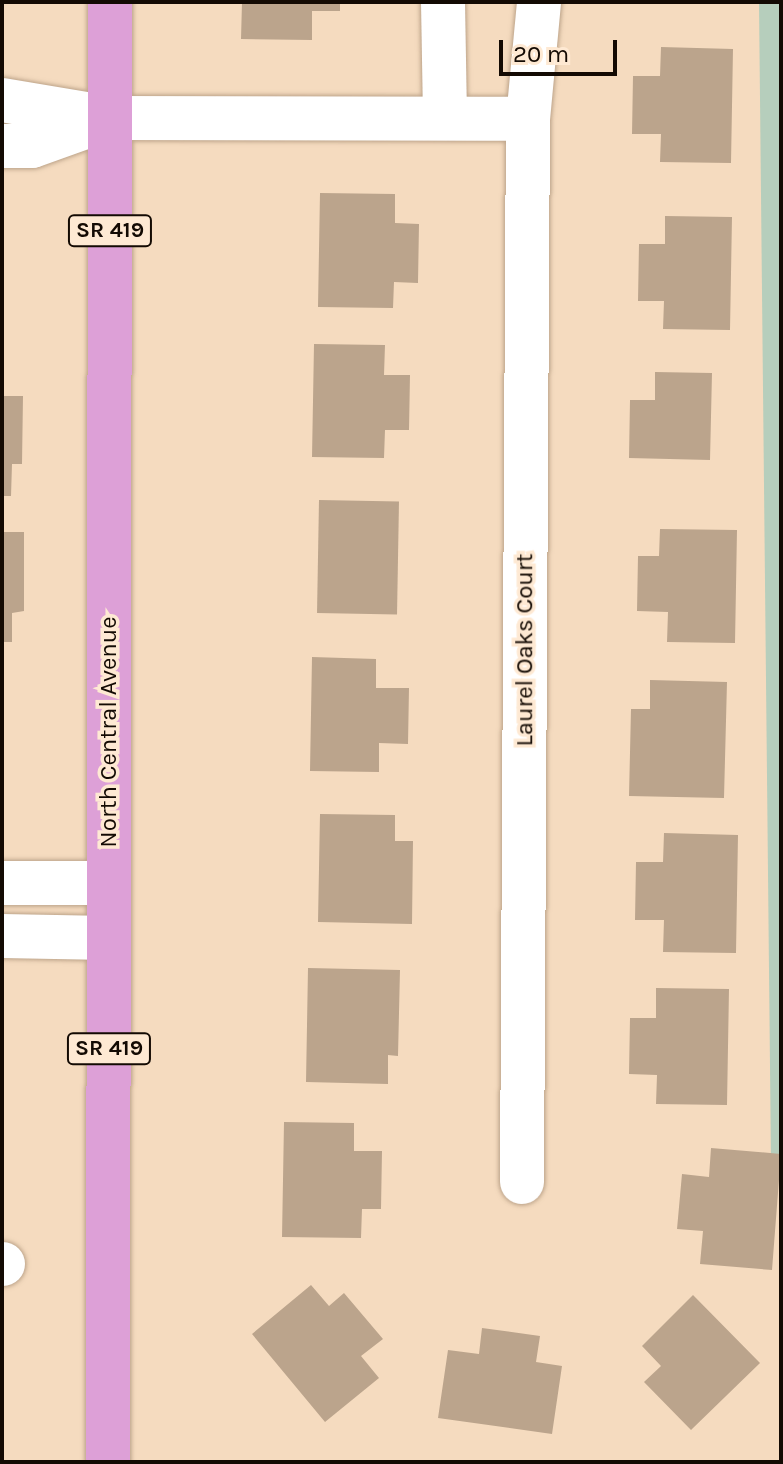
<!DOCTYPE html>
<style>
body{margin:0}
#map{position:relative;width:783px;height:1464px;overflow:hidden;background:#f5dbbf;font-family:Karla,sans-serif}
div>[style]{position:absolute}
.green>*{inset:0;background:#b6cebc}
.building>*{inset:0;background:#bba48c;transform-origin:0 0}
.roads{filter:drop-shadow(0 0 2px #bda48a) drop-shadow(0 0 2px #bda48a)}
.minor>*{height:44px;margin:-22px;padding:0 22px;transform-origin:22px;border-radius:22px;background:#fff}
.major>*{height:44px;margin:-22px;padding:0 22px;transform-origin:22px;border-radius:22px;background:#dda0d7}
span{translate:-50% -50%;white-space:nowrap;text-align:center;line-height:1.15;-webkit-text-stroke:7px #fee9d3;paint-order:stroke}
.shield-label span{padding:2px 6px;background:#fee9d3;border:2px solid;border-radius:6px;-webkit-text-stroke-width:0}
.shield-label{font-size:22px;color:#130a03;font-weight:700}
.street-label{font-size:24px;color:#130a03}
.frame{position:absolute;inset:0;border:4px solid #130a03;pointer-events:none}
.scale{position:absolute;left:499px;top:40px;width:118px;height:36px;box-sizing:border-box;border:4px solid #130a03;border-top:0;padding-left:10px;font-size:24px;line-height:28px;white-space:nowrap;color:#130a03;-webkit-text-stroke:6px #fee9d3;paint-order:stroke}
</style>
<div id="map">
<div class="green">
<div style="clip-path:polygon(759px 2px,781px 2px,781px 1174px,771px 1163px)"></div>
</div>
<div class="building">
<div style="clip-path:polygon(242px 2px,340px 2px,340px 11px,312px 11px,312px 40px,241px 39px)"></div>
<div style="clip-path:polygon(661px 47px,733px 49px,731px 163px,660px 162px,661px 134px,632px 134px,633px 76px,660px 76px)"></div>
<div style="clip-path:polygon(320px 193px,395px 194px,395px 223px,419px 224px,418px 283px,394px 282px,393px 308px,318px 307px)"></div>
<div style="clip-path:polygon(665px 216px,732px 217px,730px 330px,663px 329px,664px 301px,638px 301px,639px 244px,665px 244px)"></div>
<div style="clip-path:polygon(314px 344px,385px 345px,384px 375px,410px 375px,409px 430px,385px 430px,384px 458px,312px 457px)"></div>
<div style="clip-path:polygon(655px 372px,712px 373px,710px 460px,629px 458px,630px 400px,655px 400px)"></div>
<div style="clip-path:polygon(2px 396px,23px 396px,22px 464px,12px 464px,11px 496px,2px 496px)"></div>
<div style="left:319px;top:500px;width:80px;height:113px;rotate:1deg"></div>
<div style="clip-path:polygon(660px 529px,737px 530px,735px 643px,667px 642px,668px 612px,637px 611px,638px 556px,659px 556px)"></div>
<div style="clip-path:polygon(2px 532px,24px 532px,24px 611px,12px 613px,12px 642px,2px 642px)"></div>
<div style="clip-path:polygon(312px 657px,376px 659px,376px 688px,409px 688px,408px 744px,379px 743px,379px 772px,310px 771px)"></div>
<div style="clip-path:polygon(650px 680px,727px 682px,724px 798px,629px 796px,631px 709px,650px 709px)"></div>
<div style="clip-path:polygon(320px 814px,395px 815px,395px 841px,413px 841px,412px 924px,318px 922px)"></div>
<div style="clip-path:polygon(664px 833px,738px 835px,736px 953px,663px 952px,664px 920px,635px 920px,636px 862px,663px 862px)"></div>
<div style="clip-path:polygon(308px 968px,400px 970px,398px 1056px,388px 1055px,388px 1084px,306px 1082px)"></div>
<div style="clip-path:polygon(656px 988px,729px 989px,727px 1105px,656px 1104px,657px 1075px,629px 1074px,630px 1018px,656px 1018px)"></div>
<div style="clip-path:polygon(284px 1122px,354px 1123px,354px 1151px,382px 1151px,381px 1209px,362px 1209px,361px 1238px,282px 1237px)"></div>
<div style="clip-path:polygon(711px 1148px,781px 1154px,772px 1270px,700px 1264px,703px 1231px,677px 1229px,682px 1174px,709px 1177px)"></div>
<div style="clip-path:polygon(311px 1285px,329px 1306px,344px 1293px,383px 1339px,361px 1356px,379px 1378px,325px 1422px,252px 1334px)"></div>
<div style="clip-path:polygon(693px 1295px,760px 1363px,691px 1430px,644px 1382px,661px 1366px,642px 1346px)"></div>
<div style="clip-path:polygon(482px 1328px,540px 1336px,536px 1362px,562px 1366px,552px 1434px,438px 1418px,448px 1350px,479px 1354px)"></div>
</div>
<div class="roads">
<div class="minor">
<div style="left:443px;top:2px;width:116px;rotate:89deg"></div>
<div style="left:2px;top:100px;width:109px;rotate:9.5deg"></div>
<div style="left:110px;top:118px;width:418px;rotate:0.1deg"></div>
<div style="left:2px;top:146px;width:30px"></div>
<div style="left:32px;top:146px;width:83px;rotate:-19.7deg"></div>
<div style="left:2px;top:883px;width:107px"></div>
<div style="left:2px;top:936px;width:107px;rotate:1.1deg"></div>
<div style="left:522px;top:1182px;width:1063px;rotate:-89.68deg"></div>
<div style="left:528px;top:119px;width:118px;rotate:-84.6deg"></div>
<div style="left:2px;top:1264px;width:1px"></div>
</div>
<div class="major">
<div style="left:108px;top:1462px;width:1460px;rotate:-89.92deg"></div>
</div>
</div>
<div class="shield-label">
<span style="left:110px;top:231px">SR 419</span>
<span style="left:109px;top:1049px">SR 419</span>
</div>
<div class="street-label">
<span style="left:525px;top:650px;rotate:-90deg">Laurel Oaks Court</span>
<span style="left:109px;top:732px;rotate:-90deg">North Central Avenue</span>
</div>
<div class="frame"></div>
<div class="scale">20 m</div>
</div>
